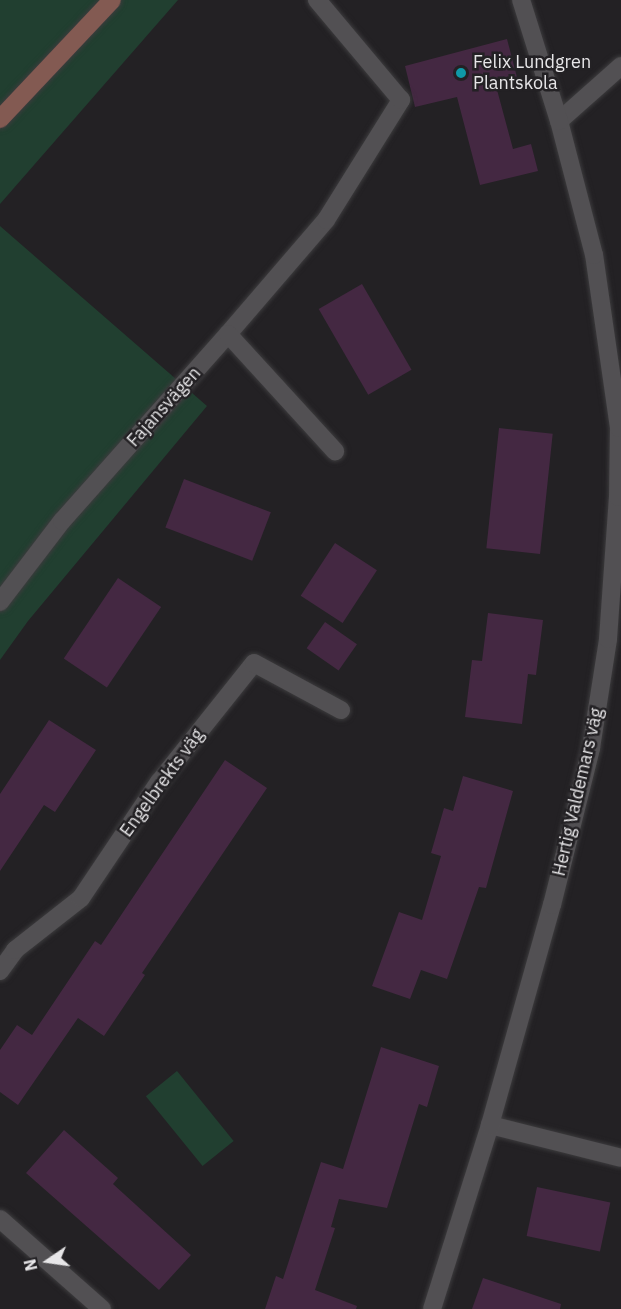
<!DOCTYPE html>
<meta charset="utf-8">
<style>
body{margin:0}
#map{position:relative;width:621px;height:1309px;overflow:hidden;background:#232124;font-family:"IBM Plex Sans",sans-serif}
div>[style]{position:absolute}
.green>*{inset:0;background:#213f30;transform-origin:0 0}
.building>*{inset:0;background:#442842;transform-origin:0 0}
.roads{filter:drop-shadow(0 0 2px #3c3b3d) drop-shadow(0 0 2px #3c3b3d)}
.street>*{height:18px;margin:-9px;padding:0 9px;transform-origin:9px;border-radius:9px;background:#525053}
.secondary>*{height:18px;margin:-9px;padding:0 9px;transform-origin:9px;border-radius:9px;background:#835a52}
.dots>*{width:16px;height:16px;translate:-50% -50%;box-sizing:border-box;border:3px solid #232124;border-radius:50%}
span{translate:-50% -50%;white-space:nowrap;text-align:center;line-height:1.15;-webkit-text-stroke:5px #232124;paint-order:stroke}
.poi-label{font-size:18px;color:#e7e6e8}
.left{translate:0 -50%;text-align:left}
.street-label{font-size:18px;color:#e7e6e8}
.north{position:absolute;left:18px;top:1231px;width:60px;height:60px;-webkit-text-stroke:4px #232124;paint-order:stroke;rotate:257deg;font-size:16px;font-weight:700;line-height:24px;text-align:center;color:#e7e6e8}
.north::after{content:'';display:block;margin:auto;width:21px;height:27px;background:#e7e6e8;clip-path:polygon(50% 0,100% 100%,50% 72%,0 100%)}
</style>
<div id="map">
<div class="green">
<div style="clip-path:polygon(0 0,178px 0,0 204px)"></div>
<div style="clip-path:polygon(0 226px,207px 406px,28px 621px,0 660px)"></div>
<div style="left:177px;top:1071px;width:90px;height:40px;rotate:51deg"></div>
</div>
<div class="building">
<div style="clip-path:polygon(507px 39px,518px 81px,496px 86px,513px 149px,531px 144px,538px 171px,480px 185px,457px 97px,415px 107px,405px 66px)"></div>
<div style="left:362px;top:284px;width:99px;height:50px;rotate:60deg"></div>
<div style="left:499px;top:428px;width:54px;height:121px;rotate:6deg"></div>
<div style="left:184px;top:479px;width:93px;height:52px;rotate:21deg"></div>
<div style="left:335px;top:543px;width:50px;height:63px;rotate:33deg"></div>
<div style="left:118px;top:578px;width:52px;height:97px;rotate:34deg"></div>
<div style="clip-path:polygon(488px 613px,543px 620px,536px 675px,528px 674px,522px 724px,465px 717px,472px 660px,482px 661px)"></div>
<div style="left:325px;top:622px;width:39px;height:32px;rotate:35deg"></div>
<div style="clip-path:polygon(49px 720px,96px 750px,55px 812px,44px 805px,0 871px,0 794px)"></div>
<div style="clip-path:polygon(225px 760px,267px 788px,142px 973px,145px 975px,104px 1036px,78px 1018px,18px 1105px,0 1092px,0 1050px,17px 1025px,32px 1035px,95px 941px,101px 945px)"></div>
<div style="clip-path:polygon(463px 776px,513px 791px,486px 888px,479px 887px,447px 979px,421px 970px,410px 999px,372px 986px,399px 912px,422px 920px,441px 856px,431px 853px,444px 808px,453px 811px)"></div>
<div style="clip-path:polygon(381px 1047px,439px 1066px,427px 1107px,419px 1104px,387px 1208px,339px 1199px,331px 1227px,335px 1228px,315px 1290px,357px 1306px,356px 1309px,265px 1309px,276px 1276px,283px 1279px,321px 1162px,343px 1169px)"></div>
<div style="clip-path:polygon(64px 1130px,118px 1178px,113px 1184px,191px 1255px,159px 1290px,26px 1173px)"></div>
<div style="left:537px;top:1187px;width:75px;height:50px;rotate:12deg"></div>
<div style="clip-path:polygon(483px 1278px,561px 1304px,560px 1309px,472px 1309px)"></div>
</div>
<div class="roads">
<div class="street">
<div style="left:559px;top:121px;width:83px;rotate:-41.6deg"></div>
<div style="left:228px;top:334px;width:150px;rotate:-49.3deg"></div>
<div style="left:326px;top:220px;width:142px;rotate:-58deg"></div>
<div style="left:401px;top:100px;width:131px;rotate:-130deg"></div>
<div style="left:0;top:602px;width:102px;rotate:-52.6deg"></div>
<div style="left:62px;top:521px;width:250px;rotate:-48.4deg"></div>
<div style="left:228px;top:334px;width:159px;rotate:47.6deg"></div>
<div style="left:0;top:971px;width:26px;rotate:-54deg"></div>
<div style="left:15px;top:950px;width:84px;rotate:-38.2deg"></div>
<div style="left:81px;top:898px;width:140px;rotate:-56.1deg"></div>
<div style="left:159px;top:782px;width:152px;rotate:-51.4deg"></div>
<div style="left:254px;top:663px;width:99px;rotate:28.4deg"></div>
<div style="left:490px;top:1125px;width:135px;rotate:14.1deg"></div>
<div style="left:0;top:1219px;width:136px;rotate:41.4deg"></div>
<div style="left:432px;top:1309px;width:193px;rotate:-72.5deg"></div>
<div style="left:490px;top:1125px;width:229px;rotate:-74.3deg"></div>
<div style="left:552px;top:905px;width:162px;rotate:-76deg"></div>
<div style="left:591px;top:748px;width:110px;rotate:-81.1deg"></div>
<div style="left:608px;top:639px;width:142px;rotate:-86deg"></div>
<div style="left:618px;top:497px;width:69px;rotate:-89.2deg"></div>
<div style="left:619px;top:428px;width:175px;rotate:-98.2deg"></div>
<div style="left:594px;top:255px;width:138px;rotate:-104.6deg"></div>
<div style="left:559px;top:121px;width:127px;rotate:-107.4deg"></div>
</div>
<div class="secondary">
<div style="left:0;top:119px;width:163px;rotate:-46.7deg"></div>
</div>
</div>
<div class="dots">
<div style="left:461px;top:73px;background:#0f9aa8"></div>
</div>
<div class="poi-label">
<span class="left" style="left:473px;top:73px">Felix Lundgren<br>Plantskola</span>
</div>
<div class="street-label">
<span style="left:164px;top:407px;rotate:-48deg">Fajansvägen</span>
<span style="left:162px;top:783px;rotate:-54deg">Engelbrekts väg</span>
<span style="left:578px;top:792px;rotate:-77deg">Hertig Valdemars väg</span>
</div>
<div class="north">N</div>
</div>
